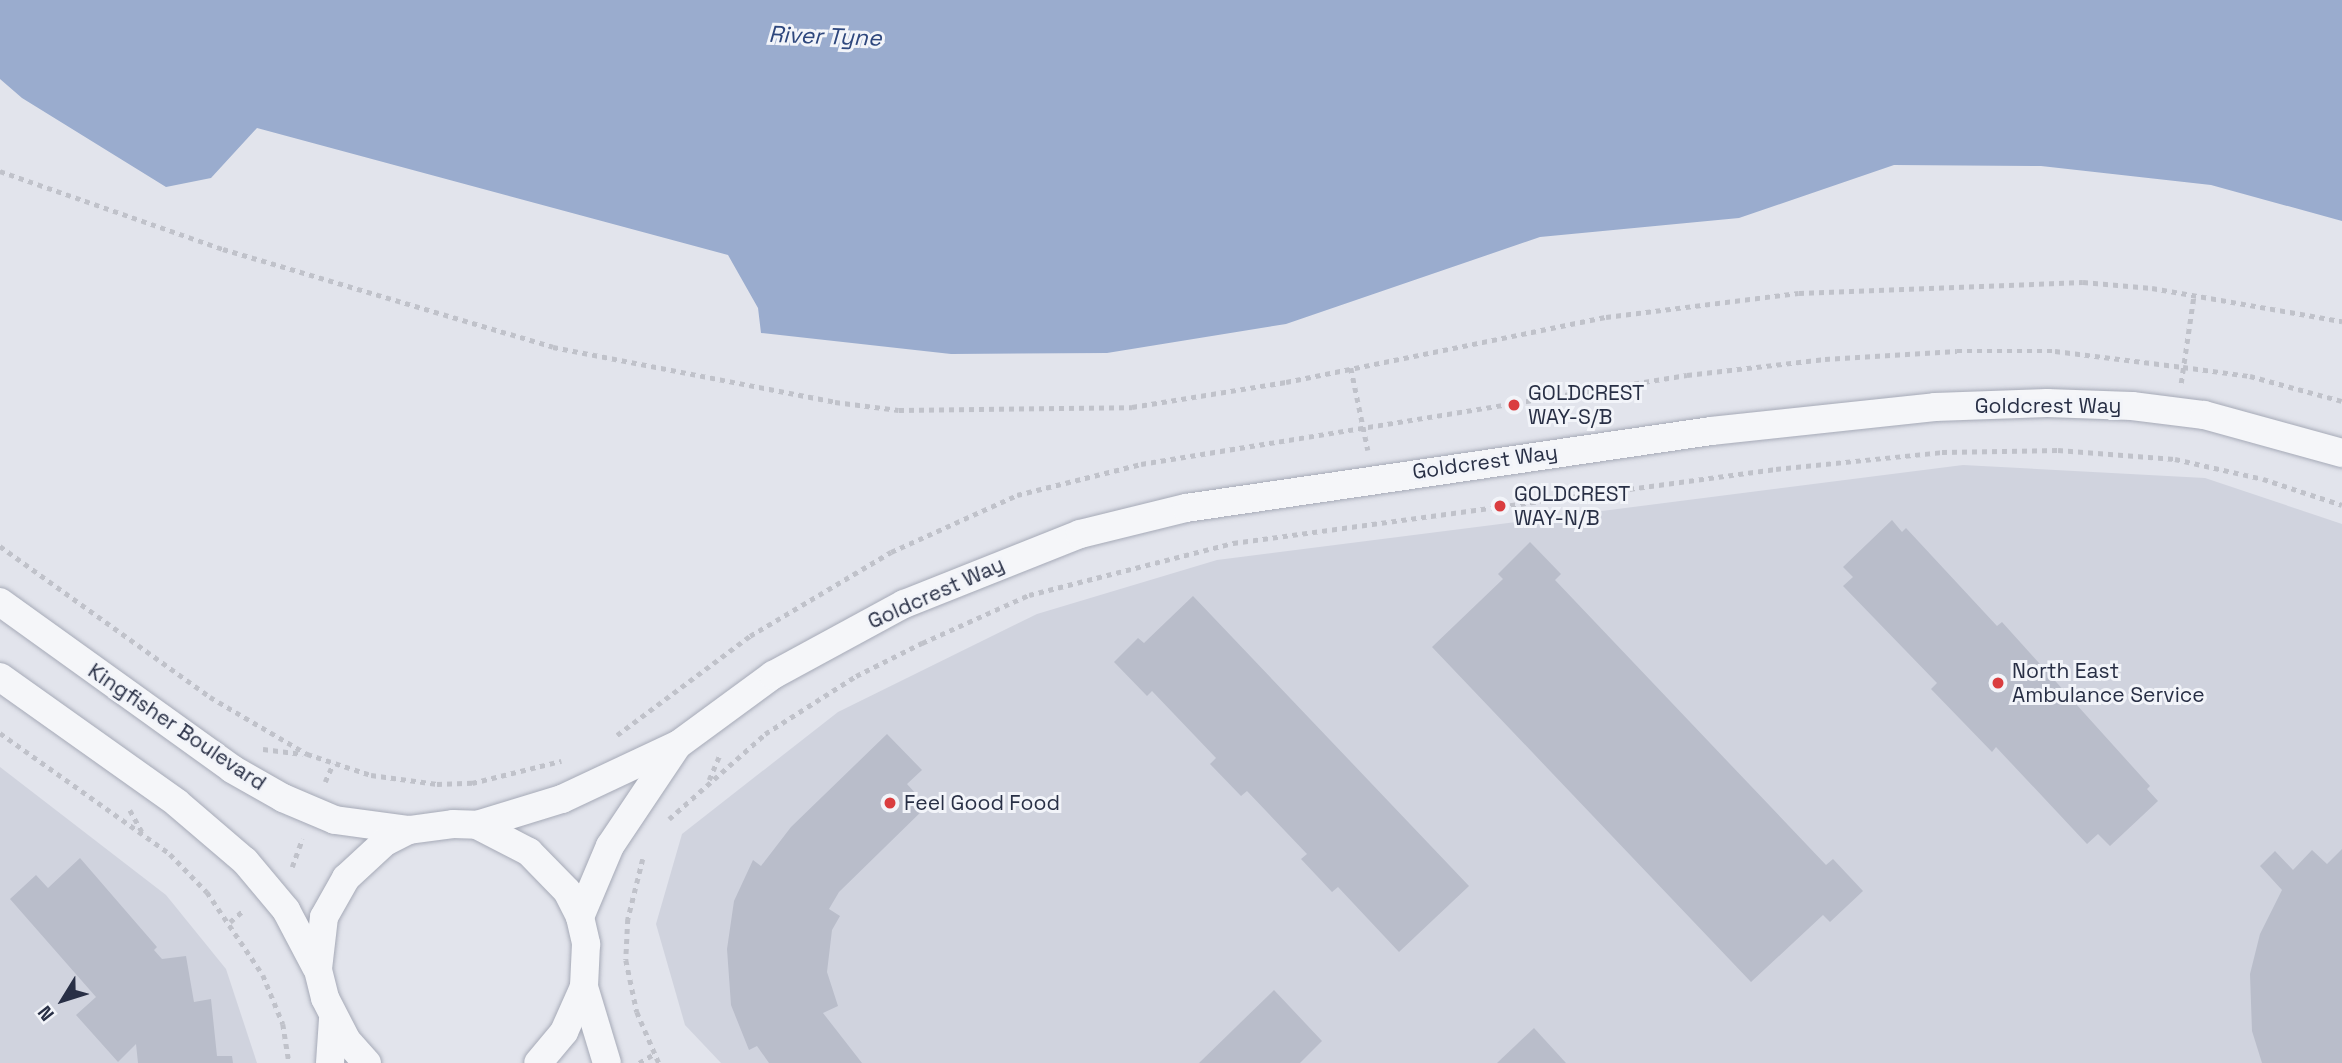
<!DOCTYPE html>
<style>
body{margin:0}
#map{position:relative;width:2342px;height:1063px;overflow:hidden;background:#e2e4ec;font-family:"Space Grotesk",sans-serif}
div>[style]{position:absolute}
.built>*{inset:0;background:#d0d3de}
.water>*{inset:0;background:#9aacce}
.building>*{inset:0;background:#b9bdca}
.path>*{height:4.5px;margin-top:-2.25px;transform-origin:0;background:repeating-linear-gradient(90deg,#c0c2ca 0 5px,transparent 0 10px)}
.roads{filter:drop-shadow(0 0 2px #a6aab7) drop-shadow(0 0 2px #a6aab7)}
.minor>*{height:28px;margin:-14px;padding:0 14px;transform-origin:14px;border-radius:14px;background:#f5f6f9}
.dots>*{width:19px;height:19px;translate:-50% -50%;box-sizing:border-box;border:4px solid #f2f4f9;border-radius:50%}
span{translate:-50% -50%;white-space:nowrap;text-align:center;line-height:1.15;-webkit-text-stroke:6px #f2f4f9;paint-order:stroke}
.poi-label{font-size:21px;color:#282f45}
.left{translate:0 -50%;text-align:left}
.street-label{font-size:21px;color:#282f45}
.water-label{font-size:23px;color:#2e477d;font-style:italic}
.north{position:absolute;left:28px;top:965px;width:70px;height:70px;-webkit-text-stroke:5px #f2f4f9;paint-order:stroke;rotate:232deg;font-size:19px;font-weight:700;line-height:28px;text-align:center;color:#282f45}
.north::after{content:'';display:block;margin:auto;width:24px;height:32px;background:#282f45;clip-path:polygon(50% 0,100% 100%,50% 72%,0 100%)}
</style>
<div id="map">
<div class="built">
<div style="clip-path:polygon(1963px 465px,2205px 478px,2342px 524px,2342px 1063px,721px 1063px,685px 1025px,656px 924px,682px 834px,838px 712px,1037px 614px,1217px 560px)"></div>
<div style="clip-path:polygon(0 767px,166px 895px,226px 969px,257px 1063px,0 1063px)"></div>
</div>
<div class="water">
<div style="clip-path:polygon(0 0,2342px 0,2342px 221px,2211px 185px,2041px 166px,1894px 165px,1739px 218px,1540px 237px,1286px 324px,1107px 353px,951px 354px,761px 333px,758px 308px,728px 255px,257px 128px,211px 178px,166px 187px,22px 98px,0 79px)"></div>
</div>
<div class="building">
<div style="clip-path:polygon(1892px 520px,1902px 532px,1906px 528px,1997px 626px,2002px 622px,2150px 786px,2147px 789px,2158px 801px,2110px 846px,2098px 834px,2087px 844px,1996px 747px,1992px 752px,1931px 689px,1937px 683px,1843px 586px,1853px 577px,1843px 567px)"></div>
<div style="clip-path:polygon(1530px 542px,1561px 574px,1555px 580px,1826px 865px,1833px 859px,1863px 891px,1830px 922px,1823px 915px,1751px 982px,1432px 647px,1503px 579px,1498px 574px)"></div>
<div style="clip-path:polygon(1193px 596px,1469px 886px,1399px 952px,1338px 887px,1332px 892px,1301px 859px,1307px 854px,1247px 791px,1241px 796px,1210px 764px,1216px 758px,1152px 691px,1147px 696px,1114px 662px,1138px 638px,1144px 643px)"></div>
<div style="clip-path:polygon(887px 734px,922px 770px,907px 784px,927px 806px,839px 892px,829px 909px,840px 916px,832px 930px,827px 972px,838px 1006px,823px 1013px,862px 1063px,769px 1063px,757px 1046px,749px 1050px,731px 1005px,727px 949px,734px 901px,753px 860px,761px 866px,791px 827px)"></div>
<div style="clip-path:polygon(2342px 849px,2342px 1063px,2262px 1063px,2252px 1031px,2250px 974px,2260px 934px,2282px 890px,2260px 866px,2275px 851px,2293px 870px,2312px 850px,2327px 864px)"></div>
<div style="clip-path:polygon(80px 858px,157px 947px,154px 950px,162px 959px,186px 956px,194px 1002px,211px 999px,217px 1056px,232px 1056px,233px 1063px,138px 1063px,136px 1044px,118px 1062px,76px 1015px,96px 997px,10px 899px,36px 875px,48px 888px)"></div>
<div style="clip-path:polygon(1274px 990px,1322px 1041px,1300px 1063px,1199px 1063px)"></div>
<div style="clip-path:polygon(1534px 1028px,1566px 1063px,1497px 1063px)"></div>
</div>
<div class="path">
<div style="left:0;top:171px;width:236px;rotate:19.3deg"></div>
<div style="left:223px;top:249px;width:344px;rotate:16.5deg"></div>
<div style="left:553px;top:347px;width:287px;rotate:11deg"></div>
<div style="left:835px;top:402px;width:64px;rotate:7.1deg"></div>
<div style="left:899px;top:410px;width:233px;rotate:-0.7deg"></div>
<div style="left:1132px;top:407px;width:156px;rotate:-9.2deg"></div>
<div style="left:1286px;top:382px;width:327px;rotate:-11.5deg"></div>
<div style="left:1606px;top:317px;width:194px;rotate:-7.1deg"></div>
<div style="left:1799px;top:293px;width:284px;rotate:-2.2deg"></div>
<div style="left:2083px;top:282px;width:69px;rotate:5deg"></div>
<div style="left:2152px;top:288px;width:193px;rotate:9.9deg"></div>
<div style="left:1351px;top:368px;width:84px;rotate:78.3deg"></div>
<div style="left:2181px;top:383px;width:90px;rotate:-81.7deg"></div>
<div style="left:0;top:546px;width:259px;rotate:35.7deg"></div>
<div style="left:210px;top:697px;width:113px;rotate:30.4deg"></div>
<div style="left:307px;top:754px;width:67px;rotate:18.2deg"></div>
<div style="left:371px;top:775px;width:67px;rotate:7.8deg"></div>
<div style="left:437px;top:784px;width:35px;rotate:-2deg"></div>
<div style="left:472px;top:783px;width:92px;rotate:-13.9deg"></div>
<div style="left:0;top:733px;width:209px;rotate:35.4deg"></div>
<div style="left:170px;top:854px;width:53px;rotate:45.8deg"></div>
<div style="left:207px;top:892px;width:100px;rotate:56deg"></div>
<div style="left:263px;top:975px;width:53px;rotate:67.8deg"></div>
<div style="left:283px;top:1024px;width:39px;rotate:81deg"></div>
<div style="left:617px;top:735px;width:166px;rotate:-36.7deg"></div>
<div style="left:750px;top:636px;width:164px;rotate:-30.8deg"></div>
<div style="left:891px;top:552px;width:138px;rotate:-24.3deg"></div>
<div style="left:1017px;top:495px;width:128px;rotate:-14deg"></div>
<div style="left:1141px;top:464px;width:553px;rotate:-9.26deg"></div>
<div style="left:1687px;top:375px;width:139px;rotate:-6.6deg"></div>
<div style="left:1825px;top:359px;width:132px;rotate:-3.5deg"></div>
<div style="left:1957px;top:351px;width:98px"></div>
<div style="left:2055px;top:351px;width:129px;rotate:7.1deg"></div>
<div style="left:2183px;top:367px;width:68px;rotate:7.7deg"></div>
<div style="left:2250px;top:376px;width:95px;rotate:15.2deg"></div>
<div style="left:263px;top:749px;width:40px;rotate:7.1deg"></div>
<div style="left:709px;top:780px;width:26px;rotate:-67deg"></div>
<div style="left:325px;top:782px;width:20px;rotate:-66deg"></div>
<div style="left:130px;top:810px;width:26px;rotate:61deg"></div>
<div style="left:669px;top:819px;width:128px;rotate:-41.5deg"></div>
<div style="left:765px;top:734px;width:108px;rotate:-32.5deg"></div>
<div style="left:856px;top:676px;width:74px;rotate:-26.6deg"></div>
<div style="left:922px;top:643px;width:117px;rotate:-24.2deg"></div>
<div style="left:1029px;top:595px;width:211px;rotate:-14.3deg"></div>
<div style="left:1233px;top:543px;width:548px;rotate:-7.76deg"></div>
<div style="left:1776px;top:469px;width:167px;rotate:-5.8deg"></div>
<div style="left:1942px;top:452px;width:116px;rotate:-1deg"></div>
<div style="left:2058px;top:450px;width:117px;rotate:4.4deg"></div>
<div style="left:2175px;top:459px;width:90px;rotate:12.8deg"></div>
<div style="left:2263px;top:479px;width:83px;rotate:18.2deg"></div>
<div style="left:643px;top:859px;width:62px;rotate:104deg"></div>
<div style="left:628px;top:919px;width:41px;rotate:92.8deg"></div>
<div style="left:626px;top:960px;width:53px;rotate:78.1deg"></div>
<div style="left:637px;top:1012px;width:56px;rotate:66.7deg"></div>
<div style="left:292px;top:867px;width:30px;rotate:-70deg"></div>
<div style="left:230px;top:922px;width:18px;rotate:-41deg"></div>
<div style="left:639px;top:1063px;width:17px;rotate:-31deg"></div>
</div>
<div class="roads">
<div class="minor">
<div style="left:0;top:602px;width:286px;rotate:35.7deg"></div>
<div style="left:232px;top:769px;width:59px;rotate:29.6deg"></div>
<div style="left:283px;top:798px;width:56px;rotate:22.9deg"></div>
<div style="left:335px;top:820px;width:75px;rotate:7.7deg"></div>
<div style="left:0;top:677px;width:217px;rotate:35.4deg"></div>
<div style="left:177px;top:803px;width:89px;rotate:40.5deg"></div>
<div style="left:245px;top:861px;width:64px;rotate:50.1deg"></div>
<div style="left:286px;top:910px;width:64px;rotate:62.2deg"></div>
<div style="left:477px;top:825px;width:89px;rotate:-17deg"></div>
<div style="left:562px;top:799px;width:129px;rotate:-25.2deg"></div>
<div style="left:679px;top:744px;width:117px;rotate:-36.3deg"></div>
<div style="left:773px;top:675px;width:149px;rotate:-28.5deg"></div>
<div style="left:904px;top:604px;width:189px;rotate:-21.7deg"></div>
<div style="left:1080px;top:534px;width:109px;rotate:-13.8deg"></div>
<div style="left:1186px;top:508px;width:531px;rotate:-8.34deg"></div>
<div style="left:1711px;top:431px;width:225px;rotate:-6.1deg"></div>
<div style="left:1935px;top:407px;width:112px;rotate:-2deg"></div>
<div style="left:2047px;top:403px;width:85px;rotate:2deg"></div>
<div style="left:2132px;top:406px;width:73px;rotate:7.1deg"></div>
<div style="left:2204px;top:415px;width:143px;rotate:15.4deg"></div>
<div style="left:580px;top:917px;width:77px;rotate:-67.1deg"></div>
<div style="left:610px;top:846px;width:120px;rotate:-56.2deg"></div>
<div style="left:584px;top:987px;width:79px;rotate:73.2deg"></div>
<div style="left:330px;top:1063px;width:44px;rotate:-86.1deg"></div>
<div style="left:367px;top:1063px;width:30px;rotate:-132deg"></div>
<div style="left:347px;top:1041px;width:48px;rotate:-117.1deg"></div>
<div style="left:325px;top:998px;width:30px;rotate:-104deg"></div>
<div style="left:318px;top:969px;width:52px;rotate:-83.4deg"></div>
<div style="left:324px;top:917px;width:45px;rotate:-60.6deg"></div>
<div style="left:346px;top:878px;width:53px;rotate:-42.7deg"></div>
<div style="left:385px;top:842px;width:27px;rotate:-27deg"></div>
<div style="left:409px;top:830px;width:44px;rotate:-7.8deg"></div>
<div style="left:453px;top:824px;width:24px;rotate:2deg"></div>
<div style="left:477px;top:825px;width:59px;rotate:27.4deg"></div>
<div style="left:529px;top:852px;width:54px;rotate:45.7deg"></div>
<div style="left:567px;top:891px;width:29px;rotate:63deg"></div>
<div style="left:580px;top:917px;width:28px;rotate:77deg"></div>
<div style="left:586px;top:944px;width:43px;rotate:92.7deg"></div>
<div style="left:584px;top:987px;width:49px;rotate:114deg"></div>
<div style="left:564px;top:1032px;width:40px;rotate:130deg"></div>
</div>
</div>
<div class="dots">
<div style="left:1514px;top:405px;background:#da3d3f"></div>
<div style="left:1500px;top:506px;background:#da3d3f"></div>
<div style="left:1998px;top:683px;background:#da3d3f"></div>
<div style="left:890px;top:803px;background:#da3d3f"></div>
</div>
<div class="poi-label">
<span class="left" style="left:1528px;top:405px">GOLDCREST<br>WAY-S/B</span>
<span class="left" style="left:1514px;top:506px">GOLDCREST<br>WAY-N/B</span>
<span class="left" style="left:2012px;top:683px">North East<br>Ambulance Service</span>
<span class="left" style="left:904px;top:803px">Feel Good Food</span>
</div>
<div class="street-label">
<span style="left:2048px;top:406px">Goldcrest Way</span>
<span style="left:1485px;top:462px;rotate:-8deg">Goldcrest Way</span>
<span style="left:936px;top:593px;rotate:-24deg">Goldcrest Way</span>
<span style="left:177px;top:727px;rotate:34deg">Kingfisher Boulevard</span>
</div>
<div class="water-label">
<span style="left:825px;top:36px;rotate:2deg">River Tyne</span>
</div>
<div class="north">N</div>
</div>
